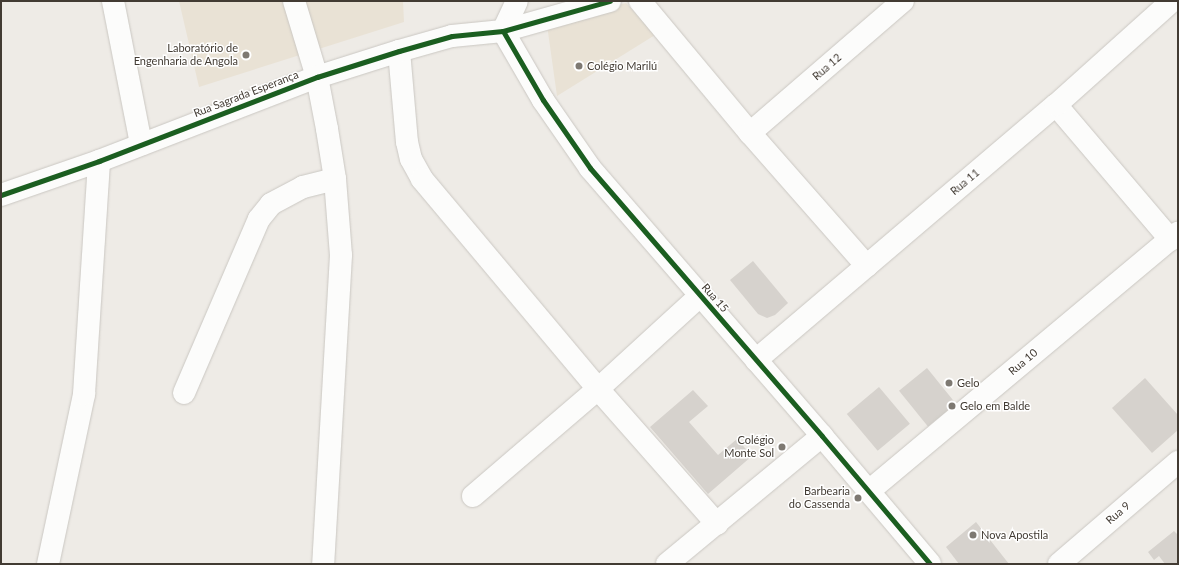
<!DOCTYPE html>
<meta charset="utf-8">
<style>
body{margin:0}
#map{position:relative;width:1179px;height:565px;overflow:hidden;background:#eeebe6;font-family:Lato,sans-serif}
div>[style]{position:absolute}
.education>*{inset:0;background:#e9e2d5}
.building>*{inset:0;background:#d6d2cd;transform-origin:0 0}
.roads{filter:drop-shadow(0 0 1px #cac7c2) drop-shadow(0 0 1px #cac7c2)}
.minor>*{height:22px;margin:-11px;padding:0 11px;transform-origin:11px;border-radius:11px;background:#fcfcfb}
.cycleway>*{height:5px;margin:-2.5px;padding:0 2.5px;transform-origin:2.5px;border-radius:2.5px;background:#1b5e20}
.dots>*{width:11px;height:11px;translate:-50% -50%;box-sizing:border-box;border:2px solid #fff;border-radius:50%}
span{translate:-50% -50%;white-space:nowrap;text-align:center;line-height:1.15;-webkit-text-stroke:3px #fff;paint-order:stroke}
.poi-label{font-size:11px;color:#423b33}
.right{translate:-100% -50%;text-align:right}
.left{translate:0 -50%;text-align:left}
.street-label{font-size:11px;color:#423b33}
.frame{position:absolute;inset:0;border:2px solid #423b33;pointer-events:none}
</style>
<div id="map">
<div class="education">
<div style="clip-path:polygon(179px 1px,403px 1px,404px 22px,199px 87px)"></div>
<div style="clip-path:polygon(626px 3px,655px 35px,557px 96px,547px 25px)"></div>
</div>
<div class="building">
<div style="clip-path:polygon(753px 261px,788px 303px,775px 315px,767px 318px,758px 314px,730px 280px)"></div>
<div style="left:927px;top:368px;width:46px;height:36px;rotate:51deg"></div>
<div style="clip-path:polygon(1145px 378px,1178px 415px,1178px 430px,1152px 453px,1112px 408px)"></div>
<div style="left:879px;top:387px;width:48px;height:42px;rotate:50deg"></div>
<div style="clip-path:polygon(693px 390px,708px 406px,689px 422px,718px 455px,737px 439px,752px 456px,708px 494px,650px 427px)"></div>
<div style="clip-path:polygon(976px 522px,1009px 564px,959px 564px,946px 547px)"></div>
<div style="clip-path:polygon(1174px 531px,1178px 535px,1178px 564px,1165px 564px,1159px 556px,1154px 560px,1148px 552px)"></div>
</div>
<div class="roads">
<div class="minor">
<div style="left:113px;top:1px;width:146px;rotate:78.9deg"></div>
<div style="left:294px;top:1px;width:79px;rotate:73.2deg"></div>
<div style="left:317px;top:77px;width:53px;rotate:79.1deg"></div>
<div style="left:327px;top:129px;width:51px;rotate:80.9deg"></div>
<div style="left:335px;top:179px;width:76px;rotate:85.5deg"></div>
<div style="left:341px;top:255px;width:310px;rotate:93.3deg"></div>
<div style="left:640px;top:1px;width:172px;rotate:50.2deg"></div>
<div style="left:750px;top:133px;width:177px;rotate:48.7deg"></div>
<div style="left:503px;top:31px;width:80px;rotate:59.9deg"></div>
<div style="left:543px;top:100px;width:83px;rotate:55.3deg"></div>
<div style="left:590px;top:168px;width:354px;rotate:49.1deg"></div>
<div style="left:822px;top:436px;width:167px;rotate:49.8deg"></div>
<div style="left:503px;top:31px;width:33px;rotate:-65deg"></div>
<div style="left:399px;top:51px;width:91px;rotate:85deg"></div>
<div style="left:407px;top:142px;width:17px;rotate:77deg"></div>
<div style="left:411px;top:159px;width:23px;rotate:61deg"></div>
<div style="left:422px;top:179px;width:274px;rotate:50deg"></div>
<div style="left:598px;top:389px;width:180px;rotate:48.6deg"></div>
<div style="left:1056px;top:105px;width:177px;rotate:49.6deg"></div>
<div style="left:750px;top:133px;width:202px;rotate:-40.8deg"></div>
<div style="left:1px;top:195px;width:104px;rotate:-19.1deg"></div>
<div style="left:99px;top:161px;width:234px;rotate:-21.1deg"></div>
<div style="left:317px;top:77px;width:86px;rotate:-17.6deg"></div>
<div style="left:399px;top:51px;width:55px;rotate:-15.8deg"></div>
<div style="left:452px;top:36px;width:51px;rotate:-5.6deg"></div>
<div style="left:503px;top:31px;width:111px;rotate:-15.7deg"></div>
<div style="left:756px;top:360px;width:394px;rotate:-40.4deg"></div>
<div style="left:1056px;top:105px;width:156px;rotate:-41.9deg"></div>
<div style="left:184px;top:393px;width:189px;rotate:-66.7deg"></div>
<div style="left:259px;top:219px;width:19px;rotate:-51deg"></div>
<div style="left:271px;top:204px;width:36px;rotate:-28deg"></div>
<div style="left:303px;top:187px;width:33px;rotate:-14deg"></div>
<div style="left:869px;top:491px;width:403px;rotate:-39.9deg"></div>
<div style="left:473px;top:496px;width:165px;rotate:-40.6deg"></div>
<div style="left:598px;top:389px;width:138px;rotate:-42.4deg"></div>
<div style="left:48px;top:564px;width:174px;rotate:-78deg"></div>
<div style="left:84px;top:394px;width:233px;rotate:-86.3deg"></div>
<div style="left:667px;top:564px;width:201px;rotate:-39.6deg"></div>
<div style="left:1059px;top:564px;width:157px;rotate:-40.6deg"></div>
</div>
</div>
<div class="cycleway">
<div style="left:503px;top:31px;width:80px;rotate:59.9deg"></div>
<div style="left:543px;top:100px;width:83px;rotate:55.3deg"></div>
<div style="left:590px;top:168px;width:354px;rotate:49.1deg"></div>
<div style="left:822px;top:436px;width:167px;rotate:49.8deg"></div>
<div style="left:1px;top:195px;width:104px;rotate:-19.1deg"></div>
<div style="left:99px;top:161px;width:234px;rotate:-21.1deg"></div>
<div style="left:317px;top:77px;width:86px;rotate:-17.6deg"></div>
<div style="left:399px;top:51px;width:55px;rotate:-15.8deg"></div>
<div style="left:452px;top:36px;width:51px;rotate:-5.6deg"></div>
<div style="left:503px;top:31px;width:111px;rotate:-15.7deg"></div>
</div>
<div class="dots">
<div style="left:246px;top:55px;background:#7e7972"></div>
<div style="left:579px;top:66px;background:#7e7972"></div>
<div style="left:949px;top:383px;background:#7e7972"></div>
<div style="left:952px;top:406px;background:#7e7972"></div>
<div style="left:782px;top:447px;background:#7e7972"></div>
<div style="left:858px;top:498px;background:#7e7972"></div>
<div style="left:973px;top:535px;background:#7e7972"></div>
</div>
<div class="poi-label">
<span class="right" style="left:238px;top:55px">Laboratório de<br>Engenharia de Angola</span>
<span class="left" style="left:587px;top:66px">Colégio Marilú</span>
<span class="left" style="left:957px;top:383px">Gelo</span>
<span class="left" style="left:960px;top:406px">Gelo em Balde</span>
<span class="right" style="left:774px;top:447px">Colégio<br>Monte Sol</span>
<span class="right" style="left:850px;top:498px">Barbearia<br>do Cassenda</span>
<span class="left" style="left:981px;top:535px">Nova Apostila</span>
</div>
<div class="street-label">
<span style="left:827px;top:67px;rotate:-41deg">Rua 12</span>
<span style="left:246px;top:94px;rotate:-21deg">Rua Sagrada Esperança</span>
<span style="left:965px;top:182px;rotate:-40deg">Rua 11</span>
<span style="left:715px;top:298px;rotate:49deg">Rua 15</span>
<span style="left:1023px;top:362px;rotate:-40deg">Rua 10</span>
<span style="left:1118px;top:513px;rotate:-41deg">Rua 9</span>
</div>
<div class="frame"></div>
</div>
